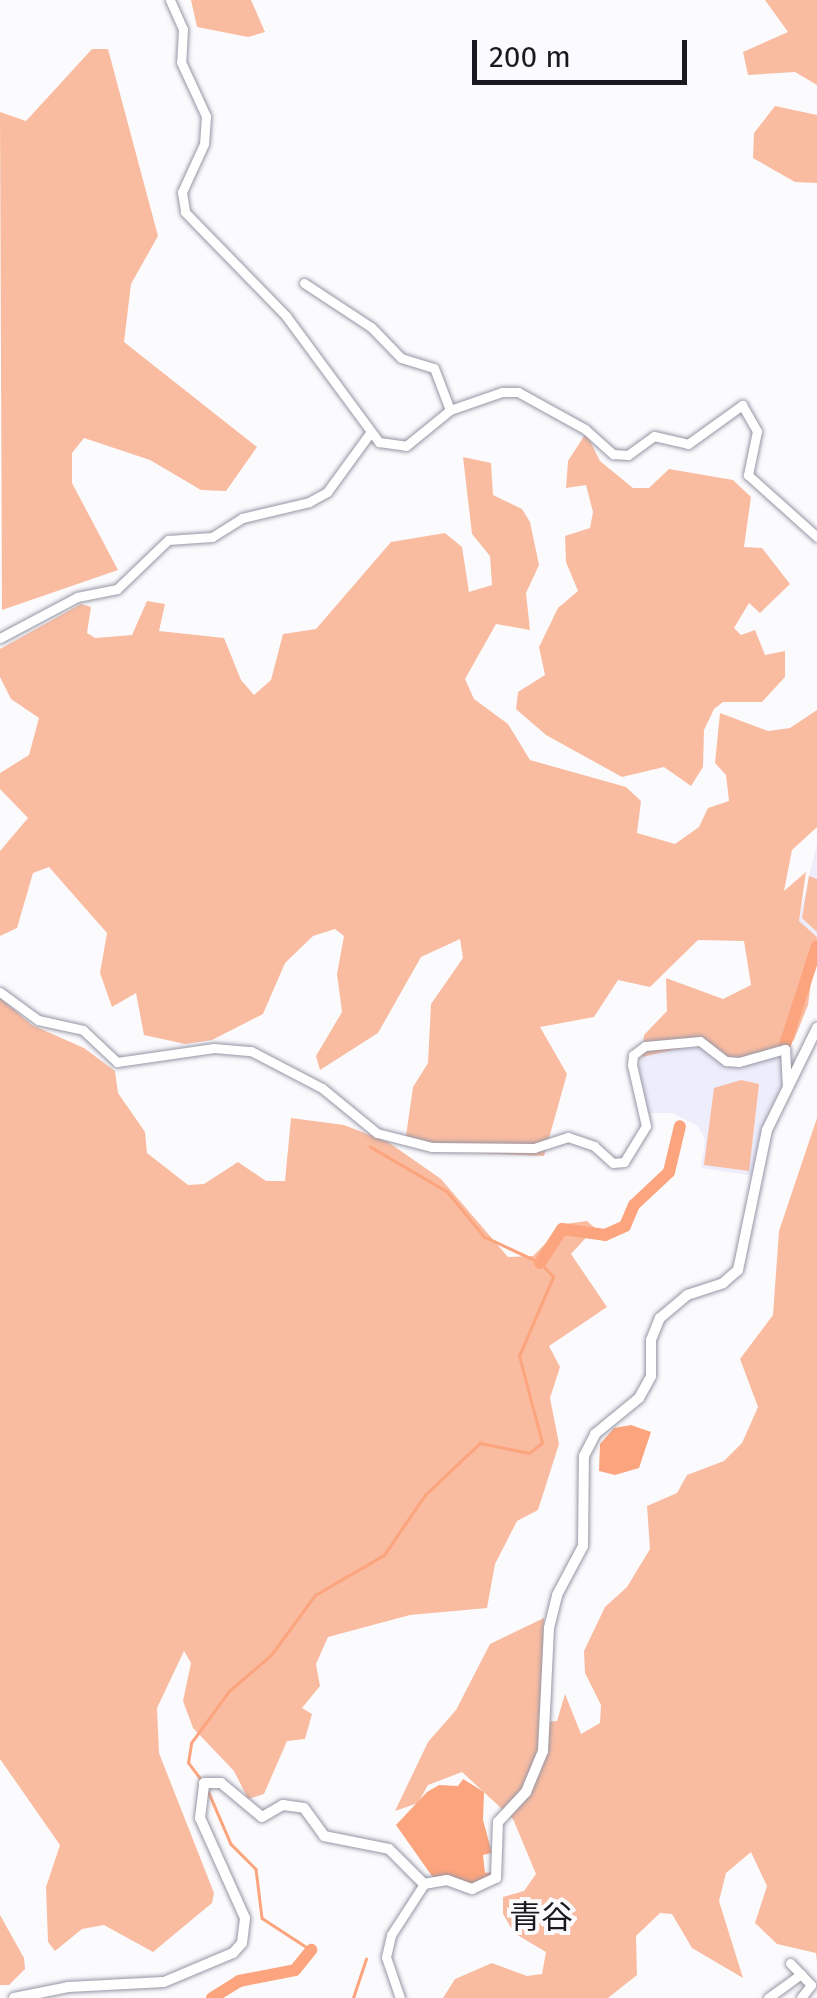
<!DOCTYPE html>
<meta charset="utf-8">
<style>
body{margin:0}
#map{position:relative;width:817px;height:1998px;overflow:hidden;background:#fbfbfe;font-family:"Fira Sans","Noto Sans JP",sans-serif}
div>[style]{position:absolute}
.built>*{inset:0;background:#ededfb}
.green>*{inset:0;background:#f9bca1}
.water>*{inset:0;background:#fca47d}
.stream>*{height:2.5px;margin:-1.25px;padding:0 1.25px;transform-origin:1.25px;border-radius:1.25px;background:#fca47d}
.river>*{height:12px;margin:-6px;padding:0 6px;transform-origin:6px;border-radius:6px;background:#fca47d}
.roads{filter:drop-shadow(0 0 2px #9696a5) drop-shadow(0 0 2px #9696a5)}
.minor>*{height:9px;margin:-4.5px;padding:0 4.5px;transform-origin:4.5px;border-radius:4.5px;background:#fff}
.major>*{height:10px;margin:-5px;padding:0 5px;transform-origin:5px;border-radius:5px;background:#fff}
span{translate:-50% -50%;white-space:nowrap;text-align:center;line-height:1.15;-webkit-text-stroke:8px #fbfbfe;paint-order:stroke}
.neighbourhood-label{font-size:32px;color:#19191f}
.scale{position:absolute;left:472px;top:40px;width:215px;height:45px;box-sizing:border-box;border:5px solid #19191f;border-top:0;padding-left:12px;font-size:30px;line-height:35px;white-space:nowrap;color:#19191f;-webkit-text-stroke:8px #fbfbfe;paint-order:stroke}
</style>
<div id="map">
<div class="built">
<div style="clip-path:polygon(817px 844px,817px 937px,798px 921px)"></div>
<div style="clip-path:polygon(690px 1046px,781px 1054px,787px 1069px,782px 1096px,761px 1130px,755px 1176px,701px 1168px,705px 1140px,698px 1126px,672px 1113px,649px 1113px,637px 1078px,642px 1057px)"></div>
</div>
<div class="green">
<div style="clip-path:polygon(191px 0,251px 0,265px 32px,248px 37px,197px 27px)"></div>
<div style="clip-path:polygon(765px 0,817px 0,817px 85px,795px 72px,748px 75px,743px 52px,788px 32px)"></div>
<div style="clip-path:polygon(92px 49px,108px 49px,158px 236px,131px 284px,124px 342px,257px 447px,226px 491px,201px 490px,150px 460px,84px 438px,72px 453px,72px 483px,118px 570px,2px 610px,0 112px,26px 121px)"></div>
<div style="clip-path:polygon(775px 106px,817px 115px,817px 183px,795px 182px,753px 158px,754px 133px)"></div>
<div style="clip-path:polygon(586px 433px,600px 461px,633px 488px,649px 488px,669px 469px,733px 480px,751px 497px,744px 547px,762px 548px,790px 584px,760px 613px,749px 603px,734px 628px,741px 635px,755px 630px,765px 655px,785px 651px,785px 677px,762px 702px,723px 702px,714px 709px,704px 730px,703px 767px,691px 786px,664px 767px,622px 777px,546px 735px,516px 709px,518px 692px,545px 675px,539px 647px,558px 608px,578px 591px,566px 562px,565px 536px,590px 528px,593px 512px,586px 485px,566px 488px,568px 461px)"></div>
<div style="clip-path:polygon(463px 457px,491px 463px,493px 495px,522px 509px,530px 522px,539px 565px,526px 593px,530px 630px,496px 624px,465px 679px,474px 699px,508px 724px,530px 760px,626px 787px,641px 801px,637px 833px,675px 844px,699px 827px,708px 808px,729px 801px,726px 775px,715px 763px,720px 713px,768px 731px,790px 728px,817px 710px,817px 827px,792px 850px,784px 891px,806px 872px,799px 921px,817px 937px,808px 1005px,794px 1040px,781px 1054px,727px 1066px,709px 1049px,690px 1046px,642px 1057px,644px 1035px,667px 1011px,666px 978px,723px 999px,751px 985px,744px 941px,698px 940px,650px 987px,618px 980px,594px 1017px,540px 1027px,567px 1074px,544px 1156px,451px 1152px,406px 1136px,413px 1087px,428px 1063px,431px 1004px,463px 958px,460px 939px,421px 957px,378px 1033px,320px 1070px,316px 1056px,342px 1012px,337px 974px,344px 936px,335px 929px,313px 936px,285px 963px,263px 1014px,212px 1040px,185px 1044px,144px 1035px,136px 993px,112px 1007px,100px 973px,107px 933px,49px 867px,33px 873px,17px 928px,0 936px,0 851px,28px 818px,0 789px,0 773px,29px 755px,39px 718px,11px 699px,0 677px,0 649px,81px 604px,91px 607px,87px 633px,95px 638px,132px 635px,147px 601px,165px 604px,159px 631px,224px 638px,241px 680px,254px 695px,271px 680px,283px 634px,316px 629px,391px 542px,445px 533px,462px 547px,469px 592px,492px 585px,490px 556px,472px 534px)"></div>
<div style="clip-path:polygon(809px 876px,817px 879px,817px 932px,802px 918px)"></div>
<div style="clip-path:polygon(0 998px,32px 1025px,84px 1048px,115px 1071px,118px 1093px,145px 1132px,147px 1153px,188px 1185px,204px 1184px,238px 1162px,266px 1181px,285px 1181px,291px 1118px,344px 1125px,388px 1142px,441px 1179px,508px 1257px,533px 1256px,565px 1224px,587px 1221px,595px 1228px,571px 1254px,607px 1307px,549px 1346px,560px 1367px,550px 1398px,559px 1444px,538px 1510px,517px 1521px,495px 1564px,487px 1608px,410px 1615px,328px 1637px,316px 1664px,320px 1686px,302px 1708px,312px 1714px,305px 1739px,287px 1741px,264px 1794px,248px 1799px,234px 1771px,193px 1728px,183px 1701px,191px 1663px,184px 1651px,157px 1708px,159px 1753px,214px 1893px,212px 1903px,153px 1952px,104px 1925px,82px 1929px,55px 1951px,48px 1942px,46px 1887px,60px 1845px,0 1759px)"></div>
<div style="clip-path:polygon(741px 1080px,759px 1084px,749px 1171px,704px 1165px,714px 1088px)"></div>
<div style="clip-path:polygon(817px 1118px,817px 1963px,816px 1953px,777px 1944px,755px 1923px,767px 1886px,751px 1852px,726px 1873px,719px 1901px,743px 1978px,692px 1948px,672px 1914px,660px 1913px,636px 1936px,637px 1975px,608px 1998px,443px 1998px,455px 1979px,492px 1963px,527px 1976px,542px 1974px,546px 1952px,514px 1933px,503px 1914px,503px 1897px,524px 1891px,536px 1874px,513px 1819px,462px 1772px,428px 1785px,418px 1803px,395px 1811px,428px 1742px,456px 1710px,490px 1644px,544px 1618px,540px 1723px,557px 1721px,565px 1694px,581px 1734px,600px 1723px,601px 1705px,585px 1673px,584px 1651px,605px 1607px,627px 1587px,650px 1549px,647px 1506px,677px 1493px,687px 1475px,724px 1461px,742px 1443px,758px 1407px,740px 1359px,773px 1315px,779px 1231px)"></div>
<div style="clip-path:polygon(0 1915px,24px 1958px,25px 1969px,9px 1985px,0 1985px)"></div>
</div>
<div class="water">
<div style="clip-path:polygon(631px 1425px,651px 1432px,639px 1468px,615px 1475px,599px 1471px,600px 1444px,614px 1428px)"></div>
<div style="clip-path:polygon(463px 1779px,484px 1792px,483px 1820px,492px 1853px,483px 1855px,485px 1873px,495px 1872px,473px 1886px,434px 1879px,396px 1825px,427px 1792px,439px 1785px,458px 1786px)"></div>
</div>
<div class="stream">
<div style="left:201px;top:1780px;width:21px;rotate:-127deg"></div>
<div style="left:188px;top:1763px;width:20px;rotate:-81deg"></div>
<div style="left:191px;top:1743px;width:64px;rotate:-53.8deg"></div>
<div style="left:229px;top:1691px;width:55px;rotate:-40.6deg"></div>
<div style="left:271px;top:1655px;width:74px;rotate:-53.7deg"></div>
<div style="left:315px;top:1595px;width:80px;rotate:-30.1deg"></div>
<div style="left:384px;top:1555px;width:73px;rotate:-55.7deg"></div>
<div style="left:425px;top:1495px;width:76px;rotate:-43.4deg"></div>
<div style="left:480px;top:1443px;width:50px;rotate:11.5deg"></div>
<div style="left:529px;top:1453px;width:16px;rotate:-38deg"></div>
<div style="left:542px;top:1443px;width:90px;rotate:-104.8deg"></div>
<div style="left:519px;top:1356px;width:86px;rotate:-66.7deg"></div>
<div style="left:553px;top:1277px;width:19px;rotate:-133deg"></div>
<div style="left:540px;top:1263px;width:62px;rotate:-155.1deg"></div>
<div style="left:484px;top:1237px;width:58px;rotate:-129.4deg"></div>
<div style="left:447px;top:1192px;width:89px;rotate:-149.7deg"></div>
<div style="left:206px;top:1786px;width:63px;rotate:66.7deg"></div>
<div style="left:231px;top:1844px;width:35px;rotate:45deg"></div>
<div style="left:256px;top:1869px;width:49px;rotate:83deg"></div>
<div style="left:262px;top:1918px;width:59px;rotate:33.1deg"></div>
<div style="left:353px;top:1998px;width:41px;rotate:-71.6deg"></div>
</div>
<div class="river">
<div style="left:785px;top:1045px;width:104px;rotate:-72.1deg"></div>
<div style="left:540px;top:1263px;width:40px;rotate:-57.1deg"></div>
<div style="left:562px;top:1229px;width:43px;rotate:7.9deg"></div>
<div style="left:605px;top:1235px;width:22px;rotate:-24deg"></div>
<div style="left:625px;top:1226px;width:23px;rotate:-67deg"></div>
<div style="left:634px;top:1205px;width:48px;rotate:-43.3deg"></div>
<div style="left:669px;top:1172px;width:47px;rotate:-76.6deg"></div>
<div style="left:212px;top:1998px;width:32px;rotate:-32deg"></div>
<div style="left:239px;top:1981px;width:57px;rotate:-11.1deg"></div>
<div style="left:295px;top:1970px;width:26px;rotate:-51deg"></div>
</div>
<div class="roads">
<div class="minor">
<div style="left:170px;top:0;width:32px;rotate:66deg"></div>
<div style="left:183px;top:29px;width:33px;rotate:93deg"></div>
<div style="left:181px;top:62px;width:60px;rotate:65.2deg"></div>
<div style="left:206px;top:116px;width:28px;rotate:94deg"></div>
<div style="left:204px;top:144px;width:53px;rotate:114.6deg"></div>
<div style="left:182px;top:192px;width:20px;rotate:81deg"></div>
<div style="left:185px;top:212px;width:145px;rotate:45.8deg"></div>
<div style="left:286px;top:316px;width:157px;rotate:53.6deg"></div>
<div style="left:379px;top:442px;width:27px;rotate:8deg"></div>
<div style="left:406px;top:446px;width:57px;rotate:-39.3deg"></div>
<div style="left:450px;top:410px;width:55px;rotate:-19.1deg"></div>
<div style="left:502px;top:392px;width:16px"></div>
<div style="left:518px;top:392px;width:77px;rotate:28.9deg"></div>
<div style="left:585px;top:429px;width:38px;rotate:42deg"></div>
<div style="left:613px;top:454px;width:15px;rotate:4deg"></div>
<div style="left:628px;top:455px;width:32px;rotate:-36deg"></div>
<div style="left:654px;top:436px;width:35px;rotate:13deg"></div>
<div style="left:688px;top:444px;width:67px;rotate:-35.8deg"></div>
<div style="left:742px;top:405px;width:30px;rotate:60deg"></div>
<div style="left:757px;top:431px;width:45px;rotate:101.6deg"></div>
<div style="left:748px;top:475px;width:93px;rotate:41.9deg"></div>
<div style="left:304px;top:283px;width:80px;rotate:33.3deg"></div>
<div style="left:371px;top:327px;width:43px;rotate:45.9deg"></div>
<div style="left:401px;top:358px;width:34px;rotate:17deg"></div>
<div style="left:434px;top:368px;width:45px;rotate:69.1deg"></div>
<div style="left:0;top:638px;width:87px;rotate:-28deg"></div>
<div style="left:77px;top:597px;width:41px;rotate:-11.3deg"></div>
<div style="left:117px;top:589px;width:71px;rotate:-43.9deg"></div>
<div style="left:168px;top:540px;width:44px;rotate:-3.9deg"></div>
<div style="left:212px;top:537px;width:36px;rotate:-32deg"></div>
<div style="left:242px;top:518px;width:69px;rotate:-13.4deg"></div>
<div style="left:309px;top:502px;width:21px;rotate:-29deg"></div>
<div style="left:327px;top:492px;width:73px;rotate:-53.9deg"></div>
<div style="left:0;top:992px;width:47px;rotate:36.4deg"></div>
<div style="left:38px;top:1020px;width:46px;rotate:12.5deg"></div>
<div style="left:83px;top:1030px;width:47px;rotate:43.3deg"></div>
<div style="left:117px;top:1062px;width:98px;rotate:-8.2deg"></div>
<div style="left:214px;top:1048px;width:37px;rotate:5deg"></div>
<div style="left:251px;top:1051px;width:80px;rotate:27.5deg"></div>
<div style="left:322px;top:1088px;width:71px;rotate:39.3deg"></div>
<div style="left:377px;top:1133px;width:57px;rotate:14.3deg"></div>
<div style="left:432px;top:1147px;width:102px;rotate:0.6deg"></div>
<div style="left:534px;top:1148px;width:36px;rotate:-18deg"></div>
<div style="left:568px;top:1137px;width:28px;rotate:19deg"></div>
<div style="left:594px;top:1146px;width:25px;rotate:42deg"></div>
<div style="left:613px;top:1163px;width:11px;rotate:-5deg"></div>
<div style="left:624px;top:1162px;width:42px;rotate:-58.6deg"></div>
<div style="left:646px;top:1126px;width:63px;rotate:-102.9deg"></div>
<div style="left:632px;top:1065px;width:10px;rotate:-84deg"></div>
<div style="left:633px;top:1055px;width:15px;rotate:-37deg"></div>
<div style="left:645px;top:1046px;width:55px;rotate:-5.2deg"></div>
<div style="left:700px;top:1041px;width:33px;rotate:38deg"></div>
<div style="left:726px;top:1061px;width:13px;rotate:4deg"></div>
<div style="left:739px;top:1062px;width:48px;rotate:-15.8deg"></div>
<div style="left:785px;top:1049px;width:37px;rotate:87deg"></div>
<div style="left:790px;top:1963px;width:30px;rotate:46deg"></div>
<div style="left:811px;top:1985px;width:16px;rotate:128deg"></div>
<div style="left:400px;top:1998px;width:43px;rotate:-108.9deg"></div>
<div style="left:386px;top:1957px;width:23px;rotate:-77deg"></div>
<div style="left:391px;top:1935px;width:61px;rotate:-57.1deg"></div>
<div style="left:768px;top:1998px;width:41px;rotate:-36deg"></div>
</div>
<div class="major">
<div style="left:14px;top:1998px;width:55px;rotate:-11.5deg"></div>
<div style="left:68px;top:1987px;width:96px;rotate:-3deg"></div>
<div style="left:164px;top:1982px;width:75px;rotate:-22.8deg"></div>
<div style="left:233px;top:1953px;width:13px;rotate:-48deg"></div>
<div style="left:242px;top:1943px;width:25px;rotate:-83deg"></div>
<div style="left:245px;top:1918px;width:110px;rotate:-114.2deg"></div>
<div style="left:200px;top:1818px;width:35px;rotate:-83deg"></div>
<div style="left:204px;top:1783px;width:17px"></div>
<div style="left:221px;top:1783px;width:53px;rotate:39.7deg"></div>
<div style="left:262px;top:1817px;width:24px;rotate:-30deg"></div>
<div style="left:283px;top:1805px;width:21px;rotate:8deg"></div>
<div style="left:304px;top:1808px;width:34px;rotate:54deg"></div>
<div style="left:324px;top:1836px;width:66px;rotate:11.3deg"></div>
<div style="left:389px;top:1849px;width:49px;rotate:45deg"></div>
<div style="left:424px;top:1884px;width:23px;rotate:-10deg"></div>
<div style="left:447px;top:1880px;width:27px;rotate:20deg"></div>
<div style="left:472px;top:1889px;width:26px;rotate:-25deg"></div>
<div style="left:496px;top:1878px;width:56px;rotate:-88deg"></div>
<div style="left:498px;top:1822px;width:41px;rotate:-47deg"></div>
<div style="left:526px;top:1792px;width:44px;rotate:-67.5deg"></div>
<div style="left:543px;top:1751px;width:123px;rotate:-87.2deg"></div>
<div style="left:549px;top:1628px;width:34px;rotate:-76deg"></div>
<div style="left:557px;top:1595px;width:55px;rotate:-62deg"></div>
<div style="left:583px;top:1546px;width:90px;rotate:-89.4deg"></div>
<div style="left:584px;top:1456px;width:25px;rotate:-63deg"></div>
<div style="left:595px;top:1434px;width:57px;rotate:-39.3deg"></div>
<div style="left:639px;top:1398px;width:25px;rotate:-61deg"></div>
<div style="left:651px;top:1376px;width:36px;rotate:-90deg"></div>
<div style="left:651px;top:1340px;width:24px;rotate:-68deg"></div>
<div style="left:660px;top:1318px;width:35px;rotate:-40deg"></div>
<div style="left:687px;top:1295px;width:38px;rotate:-18deg"></div>
<div style="left:723px;top:1283px;width:20px;rotate:-41deg"></div>
<div style="left:738px;top:1270px;width:143px;rotate:-78.3deg"></div>
<div style="left:767px;top:1130px;width:114px;rotate:-63.9deg"></div>
</div>
</div>
<div class="neighbourhood-label">
<span style="left:541px;top:1917px">青谷</span>
</div>
<div class="scale">200 m</div>
</div>
